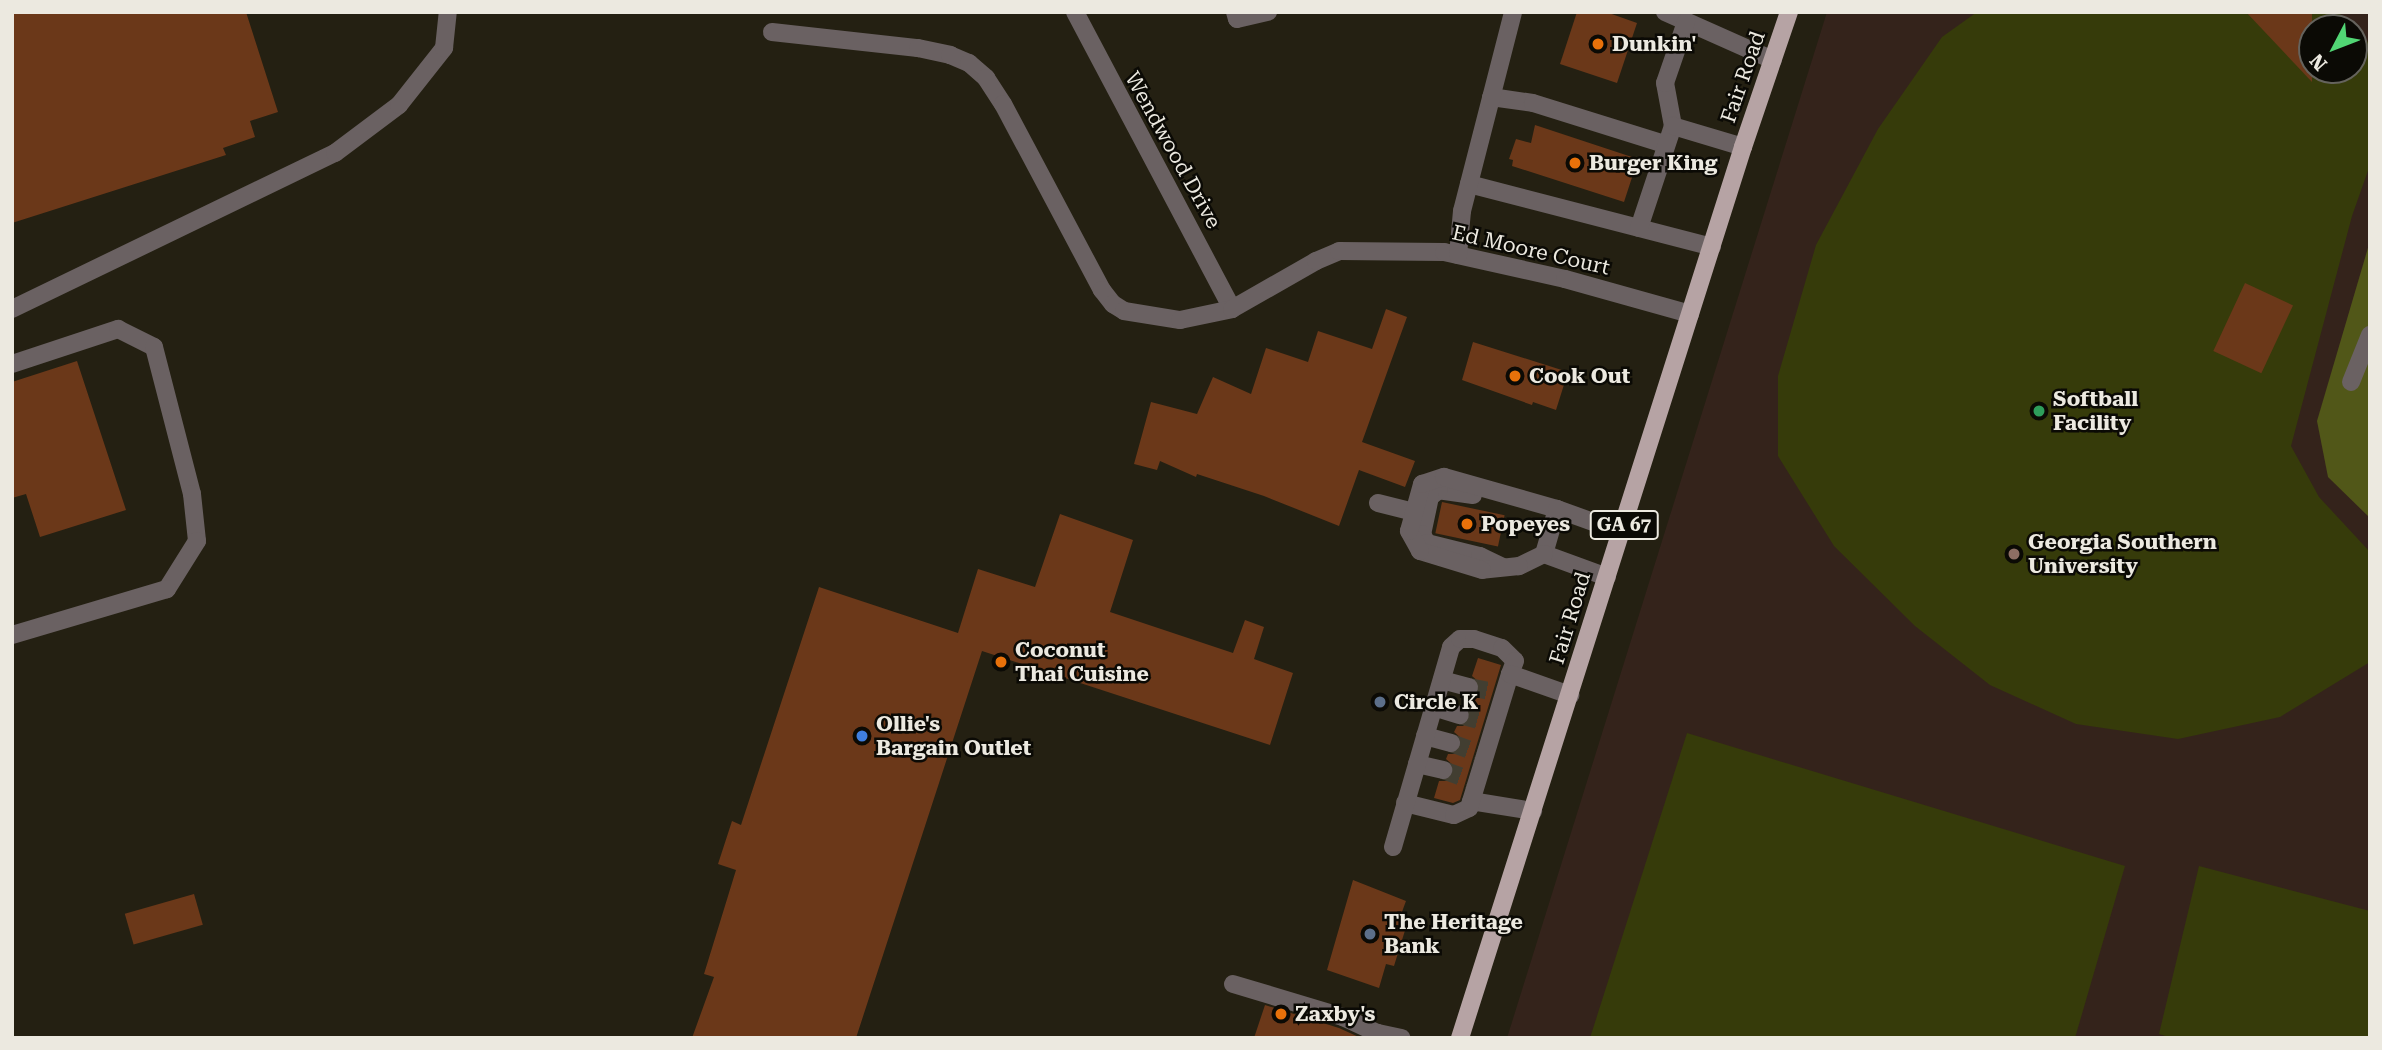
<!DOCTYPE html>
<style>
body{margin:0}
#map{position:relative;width:2382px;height:1050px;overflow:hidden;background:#242012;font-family:"Roboto Serif",serif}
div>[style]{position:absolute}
.education>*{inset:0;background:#34231b}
.green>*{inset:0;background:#363b0a}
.forest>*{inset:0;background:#515718}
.building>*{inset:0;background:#6b3819;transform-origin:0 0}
.minor-tunnel>*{height:18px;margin-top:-9px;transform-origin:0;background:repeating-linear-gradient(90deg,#423e31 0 18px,transparent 0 27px)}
.minor>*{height:18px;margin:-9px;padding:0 9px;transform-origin:9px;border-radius:9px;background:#6a6162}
.major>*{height:18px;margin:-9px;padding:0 9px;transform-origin:9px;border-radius:9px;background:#b6a3a4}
.dots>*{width:19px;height:19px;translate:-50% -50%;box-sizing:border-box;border:4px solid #0b0a05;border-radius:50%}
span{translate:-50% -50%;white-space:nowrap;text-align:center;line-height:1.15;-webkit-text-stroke:5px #0b0a05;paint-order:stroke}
.shield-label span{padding:2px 5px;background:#0b0a05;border:2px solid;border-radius:5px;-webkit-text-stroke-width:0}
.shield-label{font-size:19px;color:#ece9e0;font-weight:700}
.poi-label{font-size:21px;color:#ece9e0;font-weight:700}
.left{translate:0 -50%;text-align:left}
.street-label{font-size:21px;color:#ece9e0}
.frame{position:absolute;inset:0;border:14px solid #ece9e0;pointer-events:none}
.north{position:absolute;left:2298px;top:14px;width:70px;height:70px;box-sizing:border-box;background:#0b0a05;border:2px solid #65635d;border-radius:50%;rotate:228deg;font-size:19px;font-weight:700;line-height:28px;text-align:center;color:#ece9e0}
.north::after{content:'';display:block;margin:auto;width:24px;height:32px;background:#51d674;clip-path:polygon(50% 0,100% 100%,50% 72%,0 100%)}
</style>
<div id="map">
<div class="education">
<div style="clip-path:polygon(evenodd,1827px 12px,2370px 12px,2370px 1038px,1507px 1038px,1827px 12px,2312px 28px,2354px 28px,2354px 70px,2312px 70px,2312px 28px)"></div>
</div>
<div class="green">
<div style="clip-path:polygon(evenodd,1977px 12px,2338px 12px,2370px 44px,2370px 165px,2352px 216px,2291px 446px,2319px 497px,2370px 552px,2370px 662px,2280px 717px,2178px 739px,2076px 724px,1990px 685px,1915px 626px,1834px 546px,1778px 456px,1778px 376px,1816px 245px,1878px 129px,1942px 37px,1977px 12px,2312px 28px,2354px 28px,2354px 70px,2312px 70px,2312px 28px)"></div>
<div style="clip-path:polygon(1687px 733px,2125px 866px,2075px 1038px,1590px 1038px)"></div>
<div style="clip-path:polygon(2199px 866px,2370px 911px,2370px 1038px,2172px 1038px,2159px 1034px)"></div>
</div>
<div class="forest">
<div style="clip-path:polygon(2370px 241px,2370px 518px,2328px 477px,2317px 421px)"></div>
</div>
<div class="building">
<div style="clip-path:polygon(12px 12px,246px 12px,278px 112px,250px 121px,255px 137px,223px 148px,226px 155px,12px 223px)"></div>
<div style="clip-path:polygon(1577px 12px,1606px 12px,1637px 23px,1617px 83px,1560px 64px)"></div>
<div style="clip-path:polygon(2246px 12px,2312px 12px,2312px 82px)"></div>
<div style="clip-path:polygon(1535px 125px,1638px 159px,1624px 202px,1512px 166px,1513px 160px,1509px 159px,1516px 139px,1531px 143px)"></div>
<div style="left:2245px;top:283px;width:53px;height:75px;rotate:25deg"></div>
<div style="clip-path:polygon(1386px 309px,1407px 317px,1362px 442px,1415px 461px,1405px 487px,1359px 470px,1339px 526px,1264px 496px,1197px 474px,1196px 477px,1160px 461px,1157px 470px,1134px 464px,1151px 402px,1197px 414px,1213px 377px,1251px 394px,1266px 348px,1308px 362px,1318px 331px,1372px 349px)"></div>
<div style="clip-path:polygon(1473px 342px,1568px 372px,1556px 410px,1533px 402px,1532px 405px,1462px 380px)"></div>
<div style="clip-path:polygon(77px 361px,126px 510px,40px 537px,26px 494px,12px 498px,12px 382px)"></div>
<div style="left:1442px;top:502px;width:64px;height:32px;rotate:12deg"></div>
<div style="clip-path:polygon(1060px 514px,1133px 540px,1110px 612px,1233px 653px,1245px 620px,1264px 627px,1254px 659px,1293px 673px,1270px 745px,982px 651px,856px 1038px,692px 1038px,714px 977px,704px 974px,736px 870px,718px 864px,732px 821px,741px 825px,819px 587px,958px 633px,978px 569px,1035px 587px)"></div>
<div style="clip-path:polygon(1478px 658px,1501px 665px,1460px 800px,1453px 803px,1434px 798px,1439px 781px,1447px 781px,1454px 773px,1454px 766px,1446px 759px,1448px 754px,1455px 754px,1462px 747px,1462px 739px,1454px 732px,1457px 726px,1463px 726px,1471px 719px,1471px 712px,1463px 704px,1465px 698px,1473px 698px,1480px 690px,1480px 683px,1472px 676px)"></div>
<div style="clip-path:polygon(1353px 880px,1406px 901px,1399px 920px,1407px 924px,1394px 966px,1386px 964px,1379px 988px,1327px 970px)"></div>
<div style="left:194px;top:894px;width:32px;height:72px;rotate:74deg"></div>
<div style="clip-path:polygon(1265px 1005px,1339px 1028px,1361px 1038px,1254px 1038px)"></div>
</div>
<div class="minor-tunnel">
<div style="left:1469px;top:687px;width:26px;rotate:11deg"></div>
<div style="left:1460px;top:715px;width:27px;rotate:15deg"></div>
<div style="left:1451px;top:743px;width:27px;rotate:20deg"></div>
<div style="left:1443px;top:770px;width:27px;rotate:20deg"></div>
</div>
<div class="minor">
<div style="left:1075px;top:12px;width:336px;rotate:62.1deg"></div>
<div style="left:1235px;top:12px;width:7px;rotate:74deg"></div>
<div style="left:1237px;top:19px;width:32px;rotate:-13deg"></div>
<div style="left:1665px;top:12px;width:118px;rotate:24deg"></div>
<div style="left:772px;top:32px;width:147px;rotate:6.3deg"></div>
<div style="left:918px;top:48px;width:33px;rotate:12deg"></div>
<div style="left:950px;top:55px;width:21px;rotate:23deg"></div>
<div style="left:969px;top:63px;width:23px;rotate:41deg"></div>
<div style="left:986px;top:78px;width:31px;rotate:57deg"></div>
<div style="left:1003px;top:104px;width:211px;rotate:62deg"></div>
<div style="left:1102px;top:290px;width:18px;rotate:52deg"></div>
<div style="left:1113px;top:304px;width:13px;rotate:32deg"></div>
<div style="left:1124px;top:311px;width:57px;rotate:9.1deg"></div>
<div style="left:1180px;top:320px;width:53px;rotate:-11.9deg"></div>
<div style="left:1232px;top:309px;width:97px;rotate:-29.7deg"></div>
<div style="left:1316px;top:261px;width:25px;rotate:-23deg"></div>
<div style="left:1339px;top:251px;width:105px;rotate:0.5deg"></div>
<div style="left:1444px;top:252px;width:124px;rotate:12.6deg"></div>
<div style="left:1565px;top:279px;width:130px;rotate:15.6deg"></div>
<div style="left:1491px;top:97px;width:42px;rotate:8.1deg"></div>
<div style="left:1533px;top:103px;width:138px;rotate:17.3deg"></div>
<div style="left:1673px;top:126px;width:44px;rotate:-100.5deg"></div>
<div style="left:1665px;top:83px;width:65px;rotate:-71deg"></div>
<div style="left:1469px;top:184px;width:251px;rotate:14.5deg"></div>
<div style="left:1639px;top:228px;width:108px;rotate:-71.6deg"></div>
<div style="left:1673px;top:126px;width:73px;rotate:16.7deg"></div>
<div style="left:1458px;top:255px;width:44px;rotate:-84.8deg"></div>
<div style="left:1462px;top:211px;width:205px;rotate:-75.6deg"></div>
<div style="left:12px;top:309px;width:359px;rotate:-25.8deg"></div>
<div style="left:335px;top:153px;width:80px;rotate:-36.9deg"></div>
<div style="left:399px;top:105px;width:73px;rotate:-51.7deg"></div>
<div style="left:444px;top:48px;width:36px;rotate:-84deg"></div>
<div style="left:12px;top:364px;width:112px;rotate:-18.3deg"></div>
<div style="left:118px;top:329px;width:40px;rotate:26.6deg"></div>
<div style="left:154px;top:347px;width:152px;rotate:75.5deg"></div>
<div style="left:192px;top:494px;width:47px;rotate:83.9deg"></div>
<div style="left:197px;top:541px;width:57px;rotate:122deg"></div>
<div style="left:167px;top:589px;width:162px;rotate:163.5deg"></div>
<div style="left:2351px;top:382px;width:51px;rotate:-68deg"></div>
<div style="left:1473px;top:495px;width:34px;rotate:-172deg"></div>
<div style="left:1439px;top:490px;width:11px;rotate:142deg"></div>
<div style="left:1430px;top:497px;width:38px;rotate:102deg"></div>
<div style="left:1422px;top:534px;width:10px;rotate:61deg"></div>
<div style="left:1427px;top:543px;width:55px;rotate:13.8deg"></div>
<div style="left:1480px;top:556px;width:25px;rotate:26deg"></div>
<div style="left:1378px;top:503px;width:37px;rotate:14deg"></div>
<div style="left:1544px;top:554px;width:47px;rotate:-73.9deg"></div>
<div style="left:1607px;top:577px;width:67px;rotate:-159.9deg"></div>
<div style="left:1544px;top:554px;width:28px;rotate:154deg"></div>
<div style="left:1519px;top:566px;width:37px;rotate:174deg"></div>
<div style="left:1482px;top:570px;width:65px;rotate:-163deg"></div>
<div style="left:1420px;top:551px;width:23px;rotate:-119deg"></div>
<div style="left:1409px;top:531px;width:49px;rotate:-74.5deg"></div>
<div style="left:1422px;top:484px;width:23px;rotate:-18deg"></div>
<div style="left:1444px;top:477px;width:117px;rotate:15.8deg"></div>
<div style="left:1557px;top:509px;width:68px;rotate:19.8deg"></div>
<div style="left:1442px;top:680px;width:28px;rotate:15deg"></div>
<div style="left:1433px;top:707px;width:28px;rotate:17deg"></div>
<div style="left:1425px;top:736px;width:27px;rotate:15deg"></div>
<div style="left:1417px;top:764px;width:27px;rotate:13deg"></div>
<div style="left:1471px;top:801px;width:63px;rotate:9.2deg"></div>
<div style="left:1405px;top:803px;width:50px;rotate:13.8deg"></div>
<div style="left:1454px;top:815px;width:17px;rotate:-25deg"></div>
<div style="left:1469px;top:808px;width:140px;rotate:-73deg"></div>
<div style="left:1393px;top:847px;width:208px;rotate:-73.8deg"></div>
<div style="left:1451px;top:647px;width:12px;rotate:-42deg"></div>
<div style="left:1460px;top:639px;width:14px"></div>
<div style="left:1474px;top:639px;width:29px;rotate:18deg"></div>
<div style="left:1502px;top:648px;width:18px;rotate:45deg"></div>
<div style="left:1515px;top:661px;width:14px;rotate:111deg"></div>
<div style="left:1510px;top:674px;width:64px;rotate:19.3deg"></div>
<div style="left:1233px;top:984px;width:115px;rotate:16.7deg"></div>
<div style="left:1343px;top:1017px;width:38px;rotate:25deg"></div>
<div style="left:1377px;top:1038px;width:5px;rotate:-79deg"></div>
<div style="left:1378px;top:1033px;width:24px;rotate:12deg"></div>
</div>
<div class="major">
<div style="left:1460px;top:1038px;width:935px;rotate:-72.38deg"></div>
<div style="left:1743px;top:147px;width:143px;rotate:-71.2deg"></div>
</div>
<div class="dots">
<div style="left:1598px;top:44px;background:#e8710a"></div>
<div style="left:1575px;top:163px;background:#e8710a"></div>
<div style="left:1515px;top:376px;background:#e8710a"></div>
<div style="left:2039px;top:411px;background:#2e9e5b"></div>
<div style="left:1467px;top:524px;background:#e8710a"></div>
<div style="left:2014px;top:554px;background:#8d6e63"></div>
<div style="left:1001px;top:662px;background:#e8710a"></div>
<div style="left:1380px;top:702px;background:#5c6f8a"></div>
<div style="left:862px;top:736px;background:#3f7fe0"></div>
<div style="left:1370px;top:934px;background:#5c6f8a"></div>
<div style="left:1281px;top:1014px;background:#e8710a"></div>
</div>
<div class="shield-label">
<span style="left:1624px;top:525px">GA 67</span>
</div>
<div class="poi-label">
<span class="left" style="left:1612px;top:44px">Dunkin'</span>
<span class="left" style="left:1589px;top:163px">Burger King</span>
<span class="left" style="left:1529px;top:376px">Cook Out</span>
<span class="left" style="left:2053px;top:411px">Softball<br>Facility</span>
<span class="left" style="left:1481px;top:524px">Popeyes</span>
<span class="left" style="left:2028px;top:554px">Georgia Southern<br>University</span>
<span class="left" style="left:1015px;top:662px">Coconut<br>Thai Cuisine</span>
<span class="left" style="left:1394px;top:702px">Circle K</span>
<span class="left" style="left:876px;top:736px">Ollie's<br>Bargain Outlet</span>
<span class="left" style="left:1384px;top:934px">The Heritage<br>Bank</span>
<span class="left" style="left:1295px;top:1014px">Zaxby's</span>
</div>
<div class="street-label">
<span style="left:1743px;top:77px;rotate:-71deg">Fair Road</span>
<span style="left:1173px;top:150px;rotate:61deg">Wendwood Drive</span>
<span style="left:1531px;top:250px;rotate:13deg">Ed Moore Court</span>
<span style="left:1570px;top:618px;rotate:-73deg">Fair Road</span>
</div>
<div class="frame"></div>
<div class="north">N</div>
</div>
